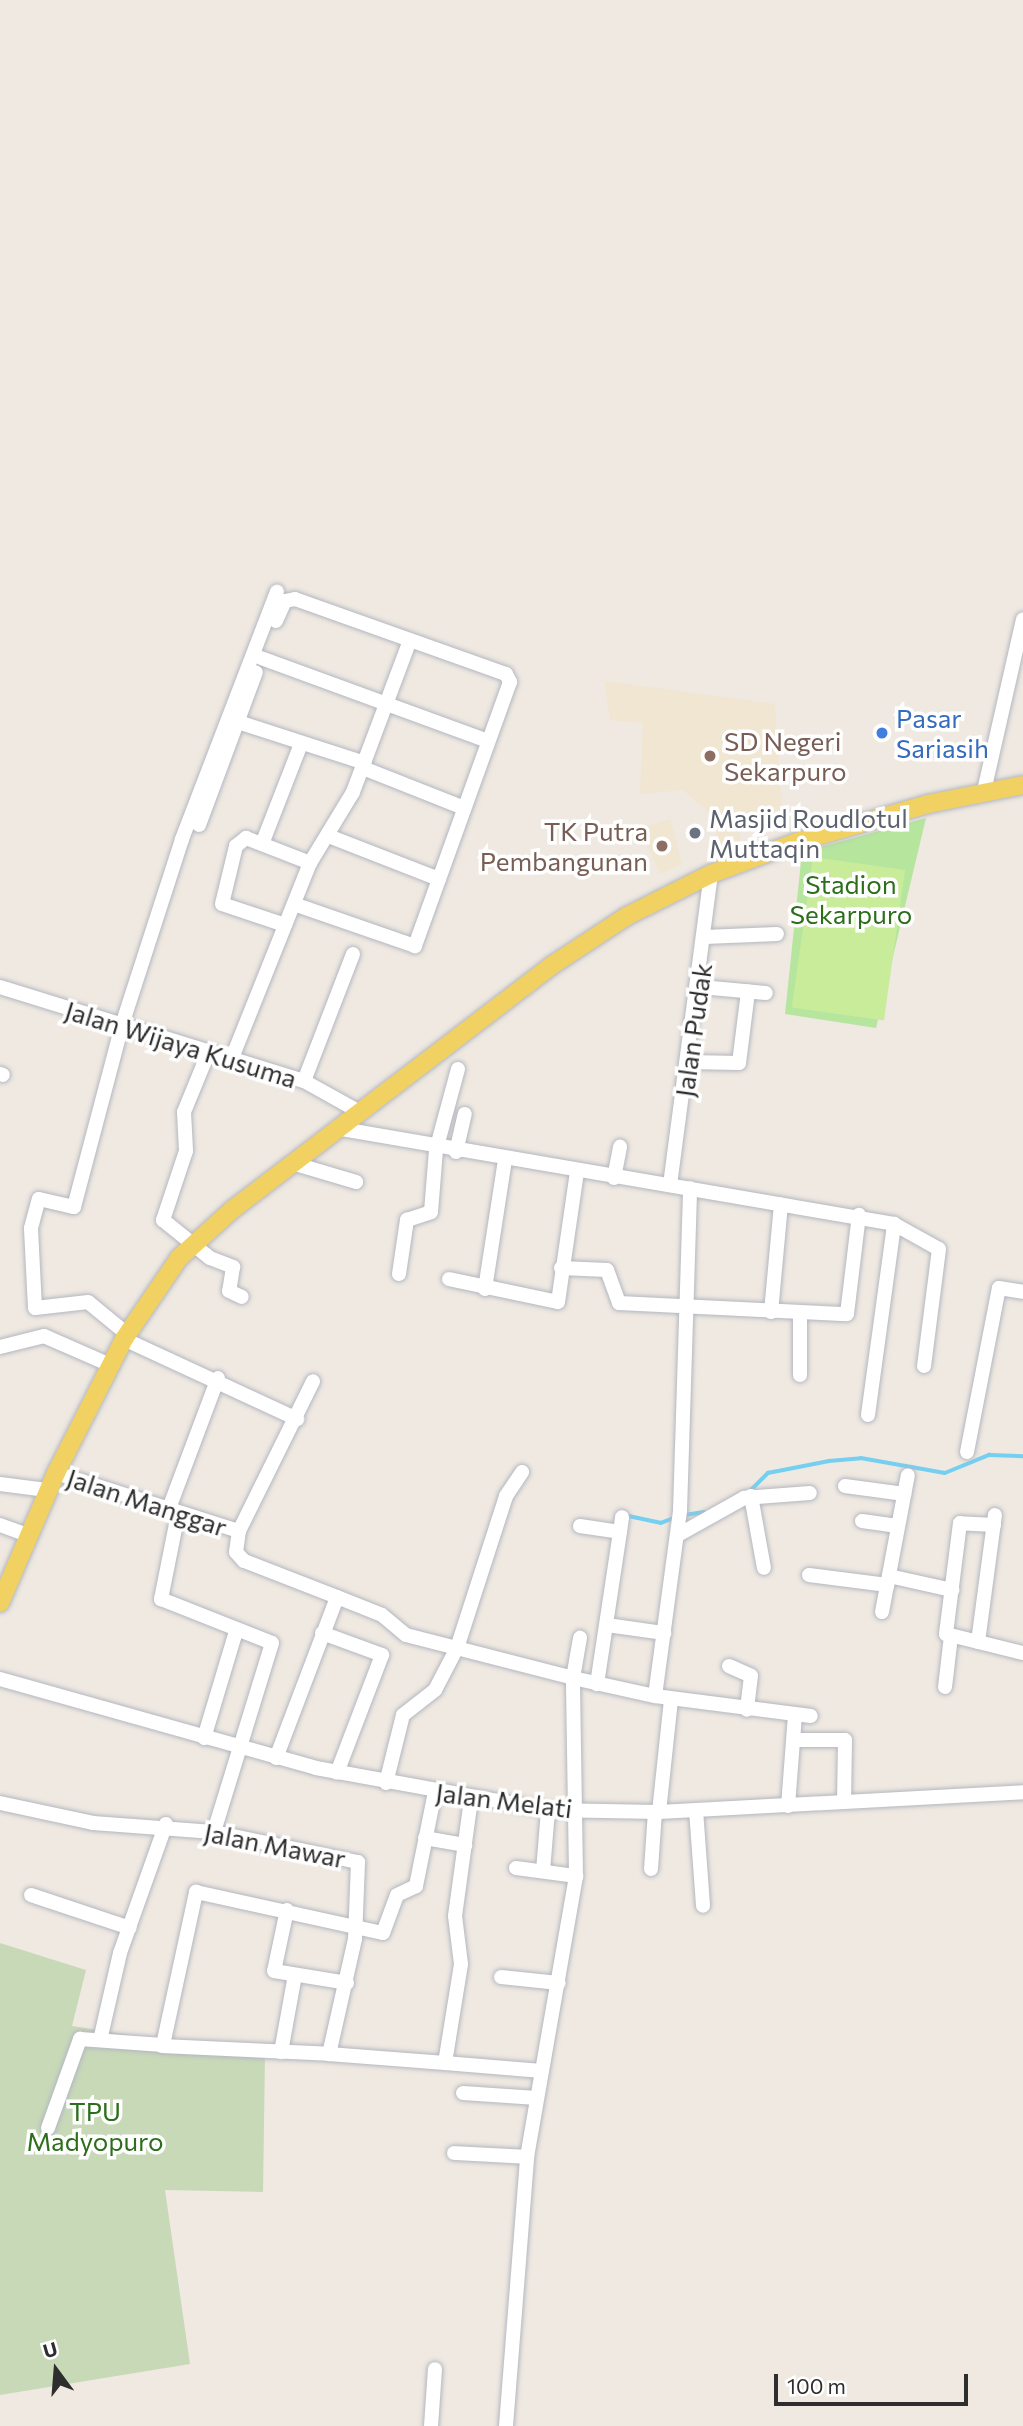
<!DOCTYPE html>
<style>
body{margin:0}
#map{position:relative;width:1023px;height:2426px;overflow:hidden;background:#efe9e1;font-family:Commissioner,sans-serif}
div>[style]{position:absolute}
.education>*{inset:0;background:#f0e6d1}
.green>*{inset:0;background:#b6e59e}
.cemetery>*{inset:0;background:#c8d9b8}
.pitch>*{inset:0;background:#c9ec9a;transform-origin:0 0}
.stream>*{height:3.5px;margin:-1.75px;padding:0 1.75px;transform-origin:1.75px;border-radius:1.75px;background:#75cff0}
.roads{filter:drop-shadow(0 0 2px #b4b7c1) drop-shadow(0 0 2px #b4b7c1)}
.minor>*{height:14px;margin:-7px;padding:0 7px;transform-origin:7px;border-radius:7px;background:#fff}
.major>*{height:18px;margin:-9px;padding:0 9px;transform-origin:9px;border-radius:9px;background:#f2d163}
.dots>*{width:19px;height:19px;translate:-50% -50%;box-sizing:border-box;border:4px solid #fff;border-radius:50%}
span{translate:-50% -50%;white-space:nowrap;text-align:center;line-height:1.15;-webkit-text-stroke:7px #fff;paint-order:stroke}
.shop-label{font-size:26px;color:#366cbe}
.left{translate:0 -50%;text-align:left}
.education-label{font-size:26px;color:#785e54}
.right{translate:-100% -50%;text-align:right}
.worship-label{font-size:26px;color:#5b616d}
.park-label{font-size:26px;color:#2c6e1b}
.street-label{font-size:26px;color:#2e2e2e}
.north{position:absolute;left:21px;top:2335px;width:70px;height:70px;-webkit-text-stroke:5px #fff;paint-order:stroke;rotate:344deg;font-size:19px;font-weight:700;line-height:28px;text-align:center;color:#2e2e2e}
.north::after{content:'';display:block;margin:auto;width:24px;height:32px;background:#2e2e2e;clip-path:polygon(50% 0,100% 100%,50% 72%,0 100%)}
.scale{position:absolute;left:774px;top:2374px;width:194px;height:32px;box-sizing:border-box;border:4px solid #2e2e2e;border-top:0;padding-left:9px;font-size:21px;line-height:24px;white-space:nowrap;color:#2e2e2e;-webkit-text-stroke:5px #fff;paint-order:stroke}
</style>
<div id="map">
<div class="education">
<div style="clip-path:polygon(604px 681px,775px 704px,782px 809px,738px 818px,740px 841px,720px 849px,712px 815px,683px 790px,640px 794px,643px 723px,610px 720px)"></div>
<div style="clip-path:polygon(670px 819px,682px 864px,660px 874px,640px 828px)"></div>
</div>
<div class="green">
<div style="clip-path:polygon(926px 818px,876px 1028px,785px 1014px,802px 852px)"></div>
</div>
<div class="cemetery">
<div style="clip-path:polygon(0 1943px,86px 1970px,72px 2026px,265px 2056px,263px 2192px,165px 2190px,190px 2364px,0 2395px)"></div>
</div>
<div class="pitch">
<div style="left:813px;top:857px;width:93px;height:152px;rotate:8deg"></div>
</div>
<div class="stream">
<div style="left:749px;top:1492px;width:27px;rotate:-45deg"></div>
<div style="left:768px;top:1473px;width:62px;rotate:-11.1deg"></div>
<div style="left:829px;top:1461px;width:32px;rotate:-5deg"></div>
<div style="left:861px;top:1458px;width:85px;rotate:10.1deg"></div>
<div style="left:945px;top:1473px;width:48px;rotate:-22.2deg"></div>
<div style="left:989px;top:1455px;width:34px;rotate:2deg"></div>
<div style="left:624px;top:1515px;width:38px;rotate:12deg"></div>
<div style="left:661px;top:1523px;width:14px;rotate:-21deg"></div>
<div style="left:685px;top:1515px;width:19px;rotate:-9deg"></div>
</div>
<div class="roads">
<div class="minor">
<div style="left:276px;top:621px;width:22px;rotate:-66deg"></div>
<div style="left:285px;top:601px;width:10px;rotate:-11deg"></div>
<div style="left:295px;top:599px;width:224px;rotate:19.6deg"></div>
<div style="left:506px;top:674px;width:9px;rotate:63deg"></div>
<div style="left:510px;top:682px;width:281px;rotate:109.8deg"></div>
<div style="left:415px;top:946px;width:128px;rotate:-160.9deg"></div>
<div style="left:261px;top:658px;width:242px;rotate:20.1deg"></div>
<div style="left:238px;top:722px;width:133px;rotate:17.9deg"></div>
<div style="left:363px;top:768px;width:109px;rotate:21.6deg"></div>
<div style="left:984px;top:791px;width:176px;rotate:-77.2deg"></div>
<div style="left:199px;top:825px;width:163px;rotate:-69.6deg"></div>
<div style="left:331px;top:837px;width:116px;rotate:21.3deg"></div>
<div style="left:262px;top:844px;width:107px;rotate:-68.7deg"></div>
<div style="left:285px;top:925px;width:66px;rotate:-161.6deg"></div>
<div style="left:222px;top:904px;width:60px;rotate:-76.4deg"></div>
<div style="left:236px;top:846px;width:13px;rotate:-39deg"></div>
<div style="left:246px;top:838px;width:69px;rotate:21.3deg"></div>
<div style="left:705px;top:937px;width:72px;rotate:-2.4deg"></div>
<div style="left:0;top:987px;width:318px;rotate:17.2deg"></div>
<div style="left:304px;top:1081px;width:62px;rotate:29.1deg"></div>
<div style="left:701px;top:987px;width:65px;rotate:5.3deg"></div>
<div style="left:209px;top:1051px;width:66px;rotate:112.3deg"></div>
<div style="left:184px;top:1112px;width:39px;rotate:87deg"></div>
<div style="left:186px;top:1151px;width:73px;rotate:108.4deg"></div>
<div style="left:163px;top:1220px;width:60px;rotate:39deg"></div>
<div style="left:210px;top:1258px;width:25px;rotate:21deg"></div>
<div style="left:233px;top:1267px;width:24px;rotate:99deg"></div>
<div style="left:229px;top:1291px;width:14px;rotate:25deg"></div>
<div style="left:232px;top:1058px;width:210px;rotate:-68.2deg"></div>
<div style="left:310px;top:863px;width:83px;rotate:-58.8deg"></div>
<div style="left:353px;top:792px;width:162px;rotate:-69.4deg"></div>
<div style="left:689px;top:1062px;width:50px;rotate:1.1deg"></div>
<div style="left:739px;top:1063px;width:72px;rotate:-82.8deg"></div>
<div style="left:0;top:1074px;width:3px;rotate:18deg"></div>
<div style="left:304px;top:1081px;width:136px;rotate:-68.9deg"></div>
<div style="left:336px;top:1128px;width:566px;rotate:9.76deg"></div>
<div style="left:894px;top:1224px;width:51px;rotate:29.1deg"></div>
<div style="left:939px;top:1249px;width:118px;rotate:97.3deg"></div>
<div style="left:456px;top:1152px;width:39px;rotate:-77deg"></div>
<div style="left:292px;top:1163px;width:67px;rotate:16.5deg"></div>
<div style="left:614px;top:1178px;width:32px;rotate:-79deg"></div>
<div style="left:670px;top:1185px;width:314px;rotate:-82.5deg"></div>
<div style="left:561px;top:1268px;width:46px;rotate:2.5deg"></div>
<div style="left:607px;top:1270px;width:35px;rotate:70deg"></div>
<div style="left:619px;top:1303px;width:228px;rotate:2.8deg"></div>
<div style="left:847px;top:1314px;width:100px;rotate:-83.1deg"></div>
<div style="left:399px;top:1274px;width:55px;rotate:-81.6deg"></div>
<div style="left:407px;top:1220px;width:25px;rotate:-18deg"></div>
<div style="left:431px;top:1212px;width:62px;rotate:-85.4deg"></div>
<div style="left:436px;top:1150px;width:84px;rotate:-74.8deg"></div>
<div style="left:449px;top:1279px;width:111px;rotate:11.9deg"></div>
<div style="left:558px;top:1302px;width:132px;rotate:-81.7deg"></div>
<div style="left:485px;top:1289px;width:131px;rotate:-81.2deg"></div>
<div style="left:771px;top:1312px;width:108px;rotate:-84.7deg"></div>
<div style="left:127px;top:1334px;width:50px;rotate:-140.6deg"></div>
<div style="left:88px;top:1302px;width:53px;rotate:173.5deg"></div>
<div style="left:35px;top:1308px;width:80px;rotate:-92.9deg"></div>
<div style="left:31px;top:1228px;width:30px;rotate:-75deg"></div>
<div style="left:39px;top:1199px;width:36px;rotate:13deg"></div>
<div style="left:74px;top:1207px;width:188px;rotate:-75.2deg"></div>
<div style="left:122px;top:1025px;width:195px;rotate:-72.1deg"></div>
<div style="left:182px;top:839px;width:265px;rotate:-69deg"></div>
<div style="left:124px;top:1339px;width:191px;rotate:24.8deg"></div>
<div style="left:0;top:1347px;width:45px;rotate:-14deg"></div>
<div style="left:44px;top:1336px;width:72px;rotate:23.7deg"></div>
<div style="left:800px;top:1375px;width:62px;rotate:-90deg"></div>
<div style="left:868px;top:1415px;width:193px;rotate:-82.2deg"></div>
<div style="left:967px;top:1452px;width:167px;rotate:-79deg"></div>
<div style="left:999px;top:1288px;width:24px;rotate:9deg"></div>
<div style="left:56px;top:1473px;width:192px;rotate:17.6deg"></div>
<div style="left:0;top:1484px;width:47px;rotate:7.3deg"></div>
<div style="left:845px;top:1486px;width:60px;rotate:7.7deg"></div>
<div style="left:751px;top:1496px;width:73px;rotate:79.8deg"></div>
<div style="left:168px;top:1511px;width:142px;rotate:-69.4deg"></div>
<div style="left:178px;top:1514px;width:87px;rotate:101.3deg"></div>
<div style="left:161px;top:1599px;width:119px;rotate:21.6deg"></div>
<div style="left:272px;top:1643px;width:198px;rotate:107.1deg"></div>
<div style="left:862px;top:1521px;width:36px;rotate:8deg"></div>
<div style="left:0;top:1525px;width:29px;rotate:20deg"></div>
<div style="left:994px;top:1525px;width:34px;rotate:-177deg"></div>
<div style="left:960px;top:1523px;width:112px;rotate:97.2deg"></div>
<div style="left:946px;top:1634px;width:79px;rotate:13.9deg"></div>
<div style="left:580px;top:1526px;width:40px;rotate:8.5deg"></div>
<div style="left:620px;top:1532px;width:154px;rotate:98.6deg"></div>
<div style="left:620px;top:1532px;width:15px;rotate:-82deg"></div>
<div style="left:678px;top:1535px;width:76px;rotate:-29.3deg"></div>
<div style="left:744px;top:1498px;width:66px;rotate:-4.3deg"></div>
<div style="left:809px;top:1575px;width:79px;rotate:7.3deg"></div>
<div style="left:889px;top:1576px;width:65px;rotate:12.5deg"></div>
<div style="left:337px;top:1597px;width:48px;rotate:21.8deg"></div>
<div style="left:382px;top:1615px;width:31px;rotate:40deg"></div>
<div style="left:406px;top:1635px;width:172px;rotate:14.4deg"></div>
<div style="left:573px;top:1678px;width:41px;rotate:-80.1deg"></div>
<div style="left:882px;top:1612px;width:139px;rotate:-79.3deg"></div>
<div style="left:607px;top:1625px;width:58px;rotate:8deg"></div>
<div style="left:322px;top:1633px;width:64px;rotate:20.1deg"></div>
<div style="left:382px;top:1655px;width:126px;rotate:110.9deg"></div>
<div style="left:978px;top:1642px;width:128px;rotate:-82.4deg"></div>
<div style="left:729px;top:1666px;width:24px;rotate:24deg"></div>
<div style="left:751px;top:1676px;width:34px;rotate:97deg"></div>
<div style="left:0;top:1679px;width:328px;rotate:15.7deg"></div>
<div style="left:316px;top:1768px;width:236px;rotate:10.3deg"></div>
<div style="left:548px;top:1810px;width:111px;rotate:1deg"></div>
<div style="left:659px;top:1812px;width:365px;rotate:-3.1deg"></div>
<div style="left:945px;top:1687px;width:51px;rotate:-83.3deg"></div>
<div style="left:655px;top:1696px;width:157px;rotate:7.3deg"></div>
<div style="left:204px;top:1738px;width:112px;rotate:-73.3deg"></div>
<div style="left:794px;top:1740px;width:51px"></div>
<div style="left:845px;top:1740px;width:62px;rotate:90.9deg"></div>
<div style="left:276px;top:1758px;width:172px;rotate:-69.2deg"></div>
<div style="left:337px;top:1597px;width:100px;rotate:-158.8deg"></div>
<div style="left:244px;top:1561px;width:12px;rotate:-132deg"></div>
<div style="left:236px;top:1552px;width:21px;rotate:-82deg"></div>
<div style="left:239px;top:1531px;width:167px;rotate:-63.7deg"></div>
<div style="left:386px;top:1783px;width:70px;rotate:-76deg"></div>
<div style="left:403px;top:1715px;width:41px;rotate:-38deg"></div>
<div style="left:435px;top:1690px;width:47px;rotate:-62.4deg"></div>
<div style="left:457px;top:1648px;width:160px;rotate:-72.1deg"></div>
<div style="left:506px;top:1496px;width:29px;rotate:-56deg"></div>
<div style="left:0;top:1803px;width:95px;rotate:12.1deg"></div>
<div style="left:93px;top:1823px;width:121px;rotate:4.3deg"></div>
<div style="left:214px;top:1832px;width:147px;rotate:11.8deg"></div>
<div style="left:358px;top:1862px;width:77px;rotate:92.2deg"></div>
<div style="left:355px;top:1939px;width:118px;rotate:102.7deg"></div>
<div style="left:329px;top:2054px;width:116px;rotate:4.4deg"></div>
<div style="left:445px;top:2063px;width:100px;rotate:-80.8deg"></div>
<div style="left:461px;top:1964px;width:48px;rotate:-97.1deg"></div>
<div style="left:455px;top:1916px;width:118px;rotate:-82.2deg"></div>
<div style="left:788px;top:1806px;width:92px;rotate:-85.6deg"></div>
<div style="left:696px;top:1810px;width:96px;rotate:85.8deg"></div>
<div style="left:659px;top:1812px;width:114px;rotate:-83.9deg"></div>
<div style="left:425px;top:1838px;width:41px;rotate:9.9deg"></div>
<div style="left:516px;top:1868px;width:61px;rotate:7.6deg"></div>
<div style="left:651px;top:1869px;width:57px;rotate:-86deg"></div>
<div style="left:543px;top:1871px;width:61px;rotate:-85.3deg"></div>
<div style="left:31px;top:1895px;width:104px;rotate:18.4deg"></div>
<div style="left:287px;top:1910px;width:62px;rotate:102deg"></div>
<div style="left:274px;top:1971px;width:74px;rotate:9.3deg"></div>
<div style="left:501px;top:1977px;width:58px;rotate:5.9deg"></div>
<div style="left:101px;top:2036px;width:85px;rotate:-77.1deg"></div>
<div style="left:120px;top:1953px;width:137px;rotate:-70.4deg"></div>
<div style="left:162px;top:2046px;width:167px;rotate:2.7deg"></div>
<div style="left:281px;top:2052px;width:78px;rotate:-79.7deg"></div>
<div style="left:445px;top:2063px;width:97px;rotate:4.7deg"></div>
<div style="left:463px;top:2093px;width:74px;rotate:3.9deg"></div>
<div style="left:48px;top:2128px;width:95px;rotate:-70.2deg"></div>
<div style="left:80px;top:2039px;width:83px;rotate:4.1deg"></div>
<div style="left:163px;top:2045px;width:157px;rotate:-77.8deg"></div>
<div style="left:196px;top:1892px;width:191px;rotate:12.4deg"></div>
<div style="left:383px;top:1933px;width:40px;rotate:-69.8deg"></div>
<div style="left:397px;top:1895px;width:21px;rotate:-25deg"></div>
<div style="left:416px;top:1886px;width:96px;rotate:-78.6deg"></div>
<div style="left:454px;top:2153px;width:73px;rotate:3.1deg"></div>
<div style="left:431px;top:2426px;width:57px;rotate:-86deg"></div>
<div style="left:506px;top:2426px;width:270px;rotate:-85.5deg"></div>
<div style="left:527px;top:2157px;width:285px;rotate:-80.1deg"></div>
<div style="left:576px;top:1876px;width:198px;rotate:-90.9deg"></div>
<div style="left:573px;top:1678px;width:84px;rotate:12.4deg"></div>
<div style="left:655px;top:1696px;width:187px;rotate:-82.3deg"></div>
<div style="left:680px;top:1511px;width:323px;rotate:-88.2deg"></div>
</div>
<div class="major">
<div style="left:0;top:1603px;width:142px;rotate:-66.7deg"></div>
<div style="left:56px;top:1473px;width:150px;rotate:-63.1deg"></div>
<div style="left:124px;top:1339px;width:98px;rotate:-55.8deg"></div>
<div style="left:179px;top:1258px;width:72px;rotate:-42.2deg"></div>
<div style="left:232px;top:1210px;width:402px;rotate:-37.4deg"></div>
<div style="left:551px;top:966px;width:91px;rotate:-33.3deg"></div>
<div style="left:627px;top:916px;width:94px;rotate:-26.6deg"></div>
<div style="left:711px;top:874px;width:92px;rotate:-20.4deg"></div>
<div style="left:797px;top:842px;width:136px;rotate:-16.2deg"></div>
<div style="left:928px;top:804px;width:97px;rotate:-11.3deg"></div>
</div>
</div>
<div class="dots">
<div style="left:882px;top:733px;background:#3f7fe0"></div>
<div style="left:710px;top:756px;background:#8d6e63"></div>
<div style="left:695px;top:833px;background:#6b7280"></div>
<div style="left:662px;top:846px;background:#8d6e63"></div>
</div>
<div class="shop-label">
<span class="left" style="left:896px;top:733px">Pasar<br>Sariasih</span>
</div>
<div class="education-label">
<span class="left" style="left:724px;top:756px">SD Negeri<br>Sekarpuro</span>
<span class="right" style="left:648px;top:846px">TK Putra<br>Pembangunan</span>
</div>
<div class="worship-label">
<span class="left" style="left:709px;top:833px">Masjid Roudlotul<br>Muttaqin</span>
</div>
<div class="park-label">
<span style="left:851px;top:899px">Stadion<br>Sekarpuro</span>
<span style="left:95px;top:2126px">TPU<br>Madyopuro</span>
</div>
<div class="street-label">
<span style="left:693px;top:1030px;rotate:-82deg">Jalan Pudak</span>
<span style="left:181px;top:1044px;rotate:17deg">Jalan Wijaya Kusuma</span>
<span style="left:147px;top:1502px;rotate:18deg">Jalan Manggar</span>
<span style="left:504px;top:1800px;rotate:7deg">Jalan Melati</span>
<span style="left:275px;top:1845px;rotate:11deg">Jalan Mawar</span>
</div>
<div class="north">U</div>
<div class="scale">100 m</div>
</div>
